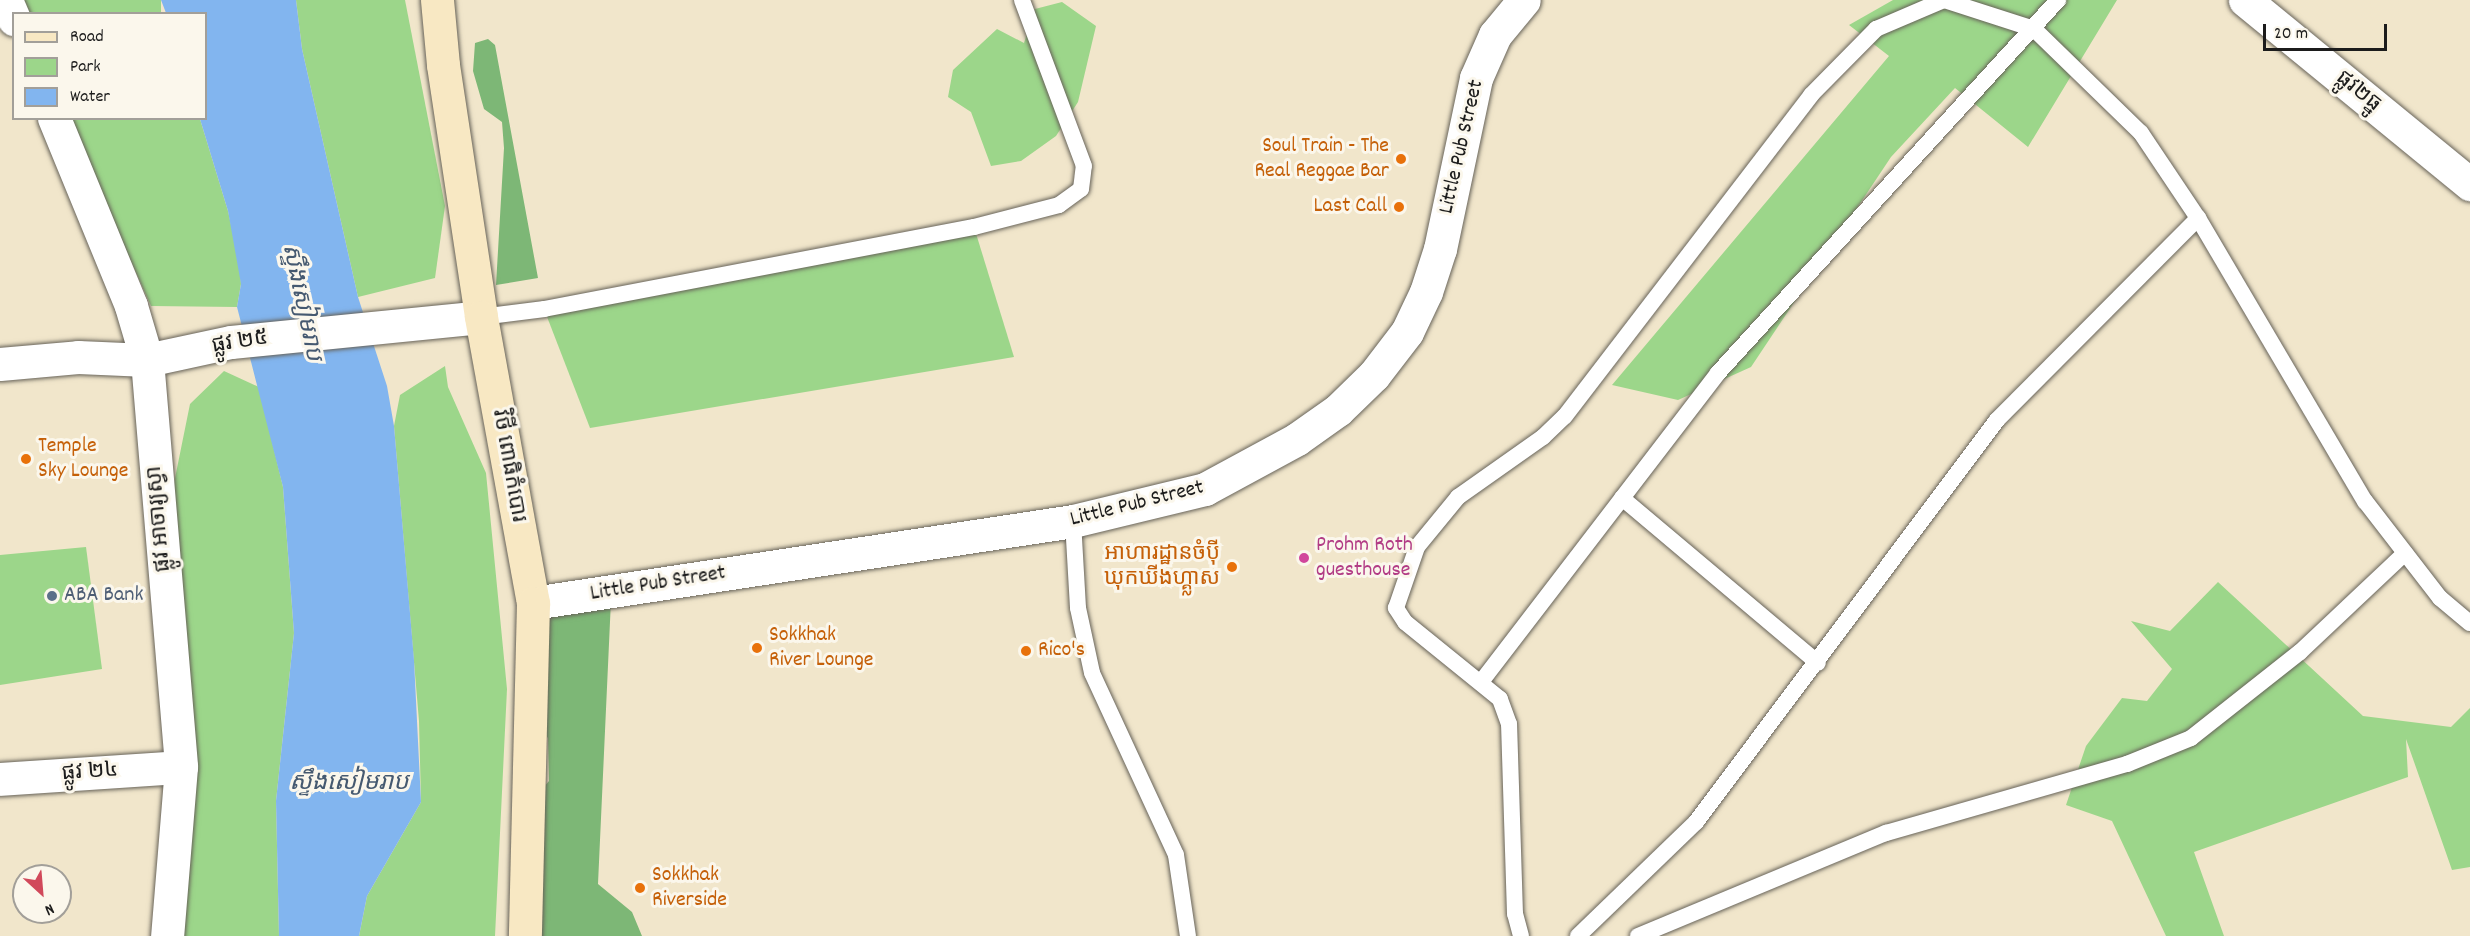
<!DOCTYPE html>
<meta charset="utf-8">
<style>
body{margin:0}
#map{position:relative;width:2470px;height:936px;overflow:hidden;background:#f1e6cb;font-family:Dekko,"Noto Sans Khmer",sans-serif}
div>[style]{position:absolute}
.green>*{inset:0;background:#9cd68a;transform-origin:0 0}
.forest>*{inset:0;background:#7db776}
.water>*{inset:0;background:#82b5ef}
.roads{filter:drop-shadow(0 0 2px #676359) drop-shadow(0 0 2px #676359)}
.lane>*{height:16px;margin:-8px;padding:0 8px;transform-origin:8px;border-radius:8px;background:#fff}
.street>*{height:33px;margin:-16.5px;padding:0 16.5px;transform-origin:16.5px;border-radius:16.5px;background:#fff}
.secondary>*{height:33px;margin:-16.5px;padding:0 16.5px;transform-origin:16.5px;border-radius:16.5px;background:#f8e8c3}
.dots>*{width:16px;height:16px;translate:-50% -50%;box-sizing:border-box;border:3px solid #fbf7ec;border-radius:50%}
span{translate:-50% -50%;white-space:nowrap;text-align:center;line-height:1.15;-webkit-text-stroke:6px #fbf7ec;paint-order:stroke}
.street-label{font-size:22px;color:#1c1c1c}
.food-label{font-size:22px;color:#c56008}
.right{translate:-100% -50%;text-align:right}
.left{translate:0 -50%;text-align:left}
.hotel-label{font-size:22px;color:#b23c85}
.service-label{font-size:22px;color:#4e5e75}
.water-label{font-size:24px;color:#455970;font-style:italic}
.legend{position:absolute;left:12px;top:12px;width:195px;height:108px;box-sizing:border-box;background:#fbf7ec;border:2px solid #a29f99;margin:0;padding:8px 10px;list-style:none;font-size:18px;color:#1c1c1c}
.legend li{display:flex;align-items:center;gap:12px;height:30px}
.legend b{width:30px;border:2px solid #a29f99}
.north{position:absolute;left:12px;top:864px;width:60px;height:60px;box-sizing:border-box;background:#fbf7ec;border:2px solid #a29f99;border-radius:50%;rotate:154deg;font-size:16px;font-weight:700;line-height:24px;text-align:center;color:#1c1c1c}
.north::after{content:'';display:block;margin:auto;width:21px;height:27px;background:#d1495b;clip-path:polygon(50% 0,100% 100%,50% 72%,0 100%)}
.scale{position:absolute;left:2263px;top:24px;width:124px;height:27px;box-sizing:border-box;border:3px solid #1c1c1c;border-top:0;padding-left:8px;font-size:18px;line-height:21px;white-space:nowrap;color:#1c1c1c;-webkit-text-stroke:4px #fbf7ec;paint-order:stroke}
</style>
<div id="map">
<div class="green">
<div style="left:15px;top:0;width:146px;height:14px"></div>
<div style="clip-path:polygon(296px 0,405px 0,445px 206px,435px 278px,358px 297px,302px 49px)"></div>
<div style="clip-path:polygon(1893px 0,2117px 0,2028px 147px,1955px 88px,1891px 157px,1751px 367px,1678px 400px,1612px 385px,1889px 56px,1849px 25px)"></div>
<div style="clip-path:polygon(1062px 2px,1096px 26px,1078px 102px,1056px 136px,1021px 161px,991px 166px,971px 112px,948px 97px,953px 70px,997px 29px,1024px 43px,1035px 9px)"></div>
<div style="clip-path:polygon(67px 119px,200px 119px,228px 211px,240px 265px,241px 284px,237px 307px,151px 306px)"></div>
<div style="clip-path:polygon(974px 227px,1014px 357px,590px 428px,544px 309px)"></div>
<div style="clip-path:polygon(445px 366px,448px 387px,486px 473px,507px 689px,495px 936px,359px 936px,367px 896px,421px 802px,419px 721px,394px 426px,400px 395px)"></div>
<div style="clip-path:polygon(224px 371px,259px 387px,283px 487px,294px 633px,276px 801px,279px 936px,181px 936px,195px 731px,173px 488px,190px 404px)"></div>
<div style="clip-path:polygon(86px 547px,102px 669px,0 685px,0 555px)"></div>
<div style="clip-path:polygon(2218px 582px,2363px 716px,2451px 727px,2470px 708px,2470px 867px,2452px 870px,2406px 739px,2408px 777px,2194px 852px,2224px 936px,2166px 936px,2112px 821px,2066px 805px,2086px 746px,2122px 698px,2147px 701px,2172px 669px,2131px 621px,2170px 631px)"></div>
</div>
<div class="forest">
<div style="clip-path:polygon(488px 39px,495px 45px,538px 278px,496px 285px,504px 148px,502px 122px,484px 109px,473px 71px,475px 43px)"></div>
<div style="clip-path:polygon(611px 600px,598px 884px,632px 912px,642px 936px,531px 936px,538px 794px,549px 781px,548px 738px,536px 724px,541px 605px)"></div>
</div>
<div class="water">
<div style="clip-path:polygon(161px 0,296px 0,302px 49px,358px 297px,387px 386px,394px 426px,414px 660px,421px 802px,367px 896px,359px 936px,279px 936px,276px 801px,294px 633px,283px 487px,237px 307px,241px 284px,228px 211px,200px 119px,206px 118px,206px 14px,166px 13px)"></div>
</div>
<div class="roads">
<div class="lane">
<div style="left:481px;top:317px;width:64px;rotate:-7.2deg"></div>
<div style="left:544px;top:309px;width:438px;rotate:-10.8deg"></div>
<div style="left:974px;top:227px;width:88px;rotate:-14.5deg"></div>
<div style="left:1059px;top:205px;width:27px;rotate:-36deg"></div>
<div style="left:1081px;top:189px;width:23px;rotate:-83deg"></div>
<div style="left:1084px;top:166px;width:177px;rotate:-110.5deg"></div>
<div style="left:1622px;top:498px;width:256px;rotate:40.1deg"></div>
<div style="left:1073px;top:521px;width:87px;rotate:86.7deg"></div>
<div style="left:1078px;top:608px;width:66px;rotate:77.8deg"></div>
<div style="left:1092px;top:673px;width:200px;rotate:65.2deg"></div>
<div style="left:1176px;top:855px;width:82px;rotate:81.6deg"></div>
<div style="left:1481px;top:682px;width:389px;rotate:-52.5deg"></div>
<div style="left:1718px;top:373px;width:505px;rotate:-47.65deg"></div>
<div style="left:1521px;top:936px;width:23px;rotate:-105deg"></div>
<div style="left:1515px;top:914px;width:190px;rotate:-91.8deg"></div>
<div style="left:1509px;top:724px;width:27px;rotate:-110deg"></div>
<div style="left:1500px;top:699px;width:122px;rotate:-141deg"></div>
<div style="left:1405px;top:622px;width:17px;rotate:-123deg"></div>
<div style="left:1396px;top:608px;width:65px;rotate:-71deg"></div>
<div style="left:1417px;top:547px;width:65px;rotate:-50.6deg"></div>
<div style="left:1458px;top:497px;width:104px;rotate:-35.2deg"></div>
<div style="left:1543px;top:437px;width:30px;rotate:-44deg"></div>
<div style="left:1565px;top:416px;width:404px;rotate:-52.5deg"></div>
<div style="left:1811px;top:95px;width:93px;rotate:-45.4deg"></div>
<div style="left:1876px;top:29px;width:74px;rotate:-23.1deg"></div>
<div style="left:1944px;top:0;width:95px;rotate:17.9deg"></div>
<div style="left:2034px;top:29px;width:149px;rotate:44.2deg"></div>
<div style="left:2141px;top:133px;width:102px;rotate:56.2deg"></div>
<div style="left:2198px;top:218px;width:329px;rotate:59.5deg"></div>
<div style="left:2365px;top:501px;width:123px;rotate:52.3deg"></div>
<div style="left:2440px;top:598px;width:39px;rotate:40deg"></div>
<div style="left:1578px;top:936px;width:164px;rotate:-44deg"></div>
<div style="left:1696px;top:822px;width:502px;rotate:-53.18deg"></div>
<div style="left:1997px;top:420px;width:285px;rotate:-45.1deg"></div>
<div style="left:1638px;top:936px;width:269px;rotate:-22.6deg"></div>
<div style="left:1886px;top:833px;width:251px;rotate:-16deg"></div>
<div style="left:2127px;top:764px;width:69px;rotate:-22.1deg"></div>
<div style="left:2191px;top:738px;width:139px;rotate:-38.3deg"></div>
<div style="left:2300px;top:652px;width:144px;rotate:-43.3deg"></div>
</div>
<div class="street">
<div style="left:6px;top:0;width:21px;rotate:67deg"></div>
<div style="left:2245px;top:0;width:291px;rotate:39.3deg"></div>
<div style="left:54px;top:118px;width:203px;rotate:67.7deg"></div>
<div style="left:131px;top:306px;width:56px;rotate:73.5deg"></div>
<div style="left:147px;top:360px;width:408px;rotate:85.2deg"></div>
<div style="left:181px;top:767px;width:170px;rotate:94.7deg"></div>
<div style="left:0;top:364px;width:78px;rotate:-5.1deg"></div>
<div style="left:78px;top:357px;width:69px;rotate:2.5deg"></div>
<div style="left:147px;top:360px;width:86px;rotate:-12.1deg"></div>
<div style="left:231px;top:342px;width:251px;rotate:-5.7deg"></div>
<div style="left:533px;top:603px;width:546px;rotate:-8.63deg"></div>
<div style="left:1073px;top:521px;width:136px;rotate:-13.6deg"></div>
<div style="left:1205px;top:489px;width:105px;rotate:-28.5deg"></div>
<div style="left:1297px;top:439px;width:50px;rotate:-35.3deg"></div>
<div style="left:1338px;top:410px;width:50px;rotate:-44.2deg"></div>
<div style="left:1374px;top:375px;width:54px;rotate:-52.5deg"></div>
<div style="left:1407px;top:332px;width:44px;rotate:-64.6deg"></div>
<div style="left:1426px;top:292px;width:45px;rotate:-72deg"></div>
<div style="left:1440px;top:249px;width:175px;rotate:-78.1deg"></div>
<div style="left:1476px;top:78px;width:47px;rotate:-66.2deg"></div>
<div style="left:1495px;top:35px;width:45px;rotate:-50.4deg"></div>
<div style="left:0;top:779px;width:181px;rotate:-3.8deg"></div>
</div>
<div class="secondary">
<div style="left:437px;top:0;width:65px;rotate:84.7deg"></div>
<div style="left:443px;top:65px;width:255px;rotate:81.4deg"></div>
<div style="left:481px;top:317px;width:291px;rotate:79.7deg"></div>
<div style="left:533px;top:603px;width:333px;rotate:91.4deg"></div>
</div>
</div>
<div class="dots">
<div style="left:1401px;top:159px;background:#e8710a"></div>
<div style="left:1399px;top:207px;background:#e8710a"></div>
<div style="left:26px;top:459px;background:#e8710a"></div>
<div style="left:1304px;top:558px;background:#d1479c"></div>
<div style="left:1232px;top:567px;background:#e8710a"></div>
<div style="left:52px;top:596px;background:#5c6f8a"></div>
<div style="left:757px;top:648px;background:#e8710a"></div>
<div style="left:1026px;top:651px;background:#e8710a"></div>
<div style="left:640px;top:888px;background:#e8710a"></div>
</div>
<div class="street-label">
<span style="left:2358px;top:92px;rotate:39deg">ផ្លូវ២ធ្នូ</span>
<span style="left:1462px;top:147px;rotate:-77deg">Little Pub Street</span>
<span style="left:240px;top:343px;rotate:-9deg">ផ្លូវ ២៥</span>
<span style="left:508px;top:466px;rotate:80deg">វិថី ពោធិកំបោរ</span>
<span style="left:1137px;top:504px;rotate:-14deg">Little Pub Street</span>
<span style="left:160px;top:519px;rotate:-95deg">ផ្លូវ អាចារ្យស្វា</span>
<span style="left:658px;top:584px;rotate:-9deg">Little Pub Street</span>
<span style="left:90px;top:773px;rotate:-4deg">ផ្លូវ ២៤</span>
</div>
<div class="food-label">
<span class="right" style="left:1389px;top:159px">Soul Train - The<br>Real Reggae Bar</span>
<span class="right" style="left:1387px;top:207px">Last Call</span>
<span class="left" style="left:38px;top:459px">Temple<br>Sky Lounge</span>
<span class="right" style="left:1220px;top:567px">អាហារដ្ឋានចំបុី<br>ឃុកឃីងហ្គ្លាស</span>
<span class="left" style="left:769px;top:648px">Sokkhak<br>River Lounge</span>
<span class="left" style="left:1038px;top:651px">Rico's</span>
<span class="left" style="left:652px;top:888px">Sokkhak<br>Riverside</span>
</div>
<div class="hotel-label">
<span class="left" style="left:1316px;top:558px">Prohm Roth<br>guesthouse</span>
</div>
<div class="service-label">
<span class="left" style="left:64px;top:596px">ABA Bank</span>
</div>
<div class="water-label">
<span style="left:300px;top:303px;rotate:78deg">ស្ទឹងសៀមរាប</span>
<span style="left:349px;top:785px">ស្ទឹងសៀមរាប</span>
</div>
<ul class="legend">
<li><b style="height:8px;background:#f8e8c3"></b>Road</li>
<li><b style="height:16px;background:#9cd68a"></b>Park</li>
<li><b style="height:16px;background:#82b5ef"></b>Water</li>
</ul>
<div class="north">N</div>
<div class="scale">20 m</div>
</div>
